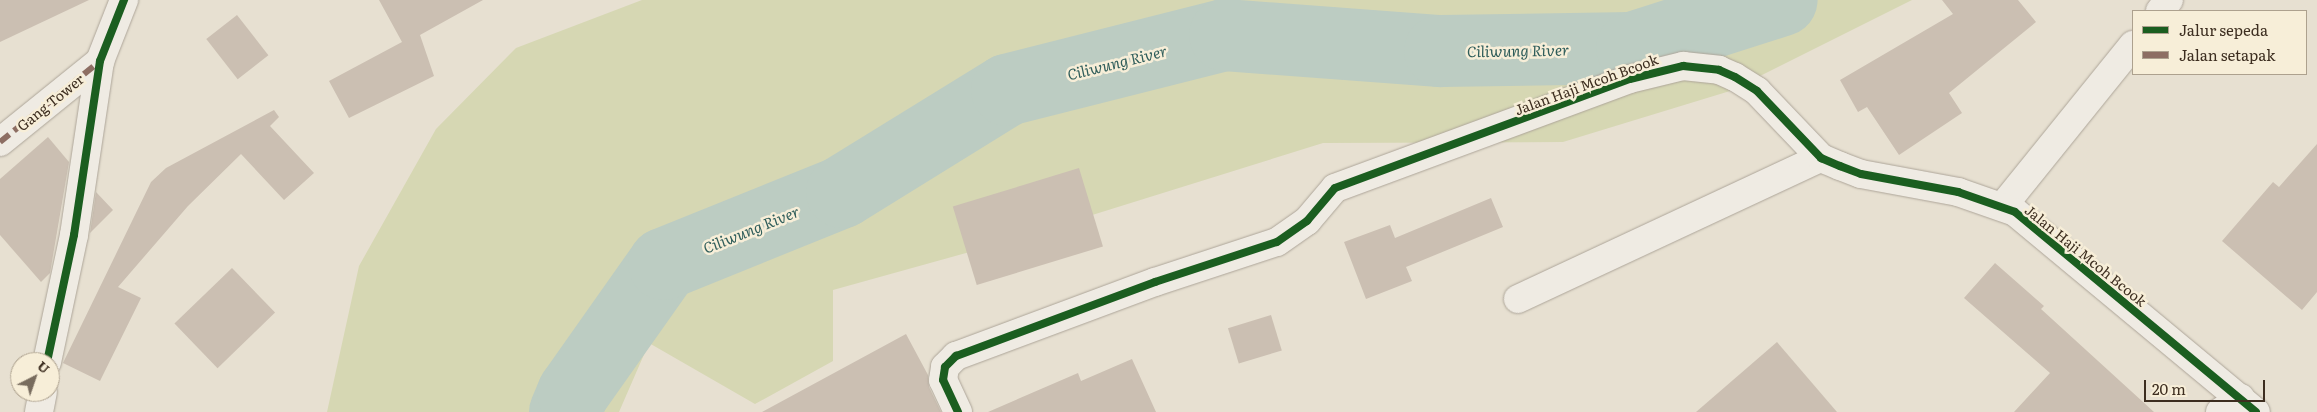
<!DOCTYPE html>
<style>
body{margin:0}
#map{position:relative;width:2317px;height:412px;overflow:hidden;background:#e7e0d1;font-family:Literata,serif}
div>[style]{position:absolute}
.green>*{inset:0;background:#d6d7b3}
.river>*{height:72px;margin:-36px;padding:0 36px;transform-origin:36px;border-radius:36px;background:#bcccc2}
.building>*{inset:0;background:#cbbfb2;transform-origin:0 0}
.roads{filter:drop-shadow(0 0 1px #ada599) drop-shadow(0 0 1px #ada599)}
.street>*{height:28px;margin:-14px;padding:0 14px;transform-origin:14px;border-radius:14px;background:#efebe3}
.quiet>*{height:6px;margin-top:-3px;transform-origin:0;background:repeating-linear-gradient(90deg,#8d6e63 0 12px,transparent 0 18px)}
.cycleway>*{height:8px;margin:-4px;padding:0 4px;transform-origin:4px;border-radius:4px;background:#1b5e20}
span{translate:-50% -50%;white-space:nowrap;text-align:center;line-height:1.15;-webkit-text-stroke:5px #f7eed8;paint-order:stroke}
.street-label{font-size:14px;color:#3d2e20}
.water-label{font-size:15px;color:#2f5d5a;font-style:italic}
.legend{position:absolute;left:2132px;top:10px;width:175px;height:65px;box-sizing:border-box;background:#f7eed8;border:1px solid #ada18e;margin:0;padding:6px 9px;list-style:none;font-size:15px;color:#3d2e20}
.legend li{display:flex;align-items:center;gap:10px;height:25px}
.legend b{width:25px;border:1px solid #ada18e}
.north{position:absolute;left:10px;top:352px;width:50px;height:50px;box-sizing:border-box;background:#f7eed8;border:1px solid #ada18e;border-radius:50%;rotate:41deg;font-size:14px;font-weight:700;line-height:20px;text-align:center;color:#3d2e20}
.north::after{content:'';display:block;margin:auto;width:18px;height:22px;background:#786c5e;clip-path:polygon(50% 0,100% 100%,50% 72%,0 100%)}
.scale{position:absolute;left:2144px;top:380px;width:121px;height:22px;box-sizing:border-box;border:2px solid #3d2e20;border-top:0;padding-left:6px;font-size:15px;line-height:18px;white-space:nowrap;color:#3d2e20;-webkit-text-stroke:4px #f7eed8;paint-order:stroke}
</style>
<div id="map">
<div class="green">
<div style="clip-path:polygon(642px 0,1912px 0,1730px 91px,1563px 142px,1323px 143px,1002px 243px,833px 290px,833px 361px,755px 404px,649px 343px,619px 412px,327px 412px,359px 266px,436px 129px,516px 48px)"></div>
</div>
<div class="river">
<div style="left:565px;top:412px;width:21px;rotate:-67deg"></div>
<div style="left:573px;top:393px;width:158px;rotate:-54.8deg"></div>
<div style="left:664px;top:264px;width:192px;rotate:-22deg"></div>
<div style="left:842px;top:192px;width:194px;rotate:-31.7deg"></div>
<div style="left:1007px;top:90px;width:225px;rotate:-14.2deg"></div>
<div style="left:1225px;top:35px;width:216px;rotate:4.3deg"></div>
<div style="left:1440px;top:51px;width:192px;rotate:-0.9deg"></div>
<div style="left:1632px;top:48px;width:157px;rotate:-17.7deg"></div>
</div>
<div class="building">
<div style="clip-path:polygon(0 0,89px 0,0 42px)"></div>
<div style="clip-path:polygon(379px 0,483px 0,420px 35px,434px 76px,349px 118px,329px 81px,402px 42px)"></div>
<div style="clip-path:polygon(1942px 0,2018px 0,2036px 22px,1949px 93px,1962px 113px,1899px 155px,1867px 107px,1858px 112px,1840px 80px,1953px 14px)"></div>
<div style="left:237px;top:15px;width:51px;height:39px;rotate:52deg"></div>
<div style="clip-path:polygon(274px 110px,279px 117px,270px 126px,314px 173px,284px 200px,241px 154px,188px 206px,118px 287px,141px 298px,100px 381px,63px 363px,151px 182px,166px 168px)"></div>
<div style="clip-path:polygon(48px 137px,69px 162px,50px 273px,41px 282px,0 235px,0 179px)"></div>
<div style="clip-path:polygon(2317px 144px,2317px 292px,2302px 310px,2222px 241px,2273px 182px,2279px 187px)"></div>
<div style="left:1079px;top:168px;width:82px;height:132px;rotate:73deg"></div>
<div style="clip-path:polygon(96px 192px,113px 210px,90px 233px)"></div>
<div style="clip-path:polygon(1491px 198px,1503px 227px,1406px 267px,1412px 281px,1366px 299px,1344px 242px,1390px 225px,1395px 238px)"></div>
<div style="clip-path:polygon(1995px 263px,2044px 306px,2041px 309px,2154px 412px,2014px 412px,2050px 373px,1964px 298px)"></div>
<div style="left:232px;top:268px;width:62px;height:80px;rotate:46deg"></div>
<div style="left:1271px;top:315px;width:37px;height:45px;rotate:73deg"></div>
<div style="clip-path:polygon(906px 334px,928px 375px,929px 387px,941px 412px,762px 412px)"></div>
<div style="clip-path:polygon(1777px 342px,1837px 412px,1696px 412px)"></div>
<div style="clip-path:polygon(1132px 359px,1156px 412px,988px 412px,1078px 373px,1081px 381px)"></div>
</div>
<div class="roads">
<div class="street">
<div style="left:2160px;top:11px;width:14px;rotate:-51deg"></div>
<div style="left:0;top:142px;width:129px;rotate:-39deg"></div>
<div style="left:2003px;top:206px;width:207px;rotate:-51.1deg"></div>
<div style="left:1518px;top:299px;width:334px;rotate:-25deg"></div>
<div style="left:47px;top:362px;width:130px;rotate:-78deg"></div>
<div style="left:74px;top:235px;width:176px;rotate:-81.5deg"></div>
<div style="left:100px;top:61px;width:66px;rotate:-68.5deg"></div>
<div style="left:39px;top:412px;width:20px;rotate:-79deg"></div>
<div style="left:958px;top:412px;width:35px;rotate:-115deg"></div>
<div style="left:943px;top:380px;width:13px;rotate:-81deg"></div>
<div style="left:945px;top:367px;width:16px;rotate:-45deg"></div>
<div style="left:956px;top:356px;width:212px;rotate:-20.4deg"></div>
<div style="left:1155px;top:282px;width:128px;rotate:-18.2deg"></div>
<div style="left:1277px;top:242px;width:37px;rotate:-35deg"></div>
<div style="left:1307px;top:221px;width:43px;rotate:-49.7deg"></div>
<div style="left:1335px;top:188px;width:314px;rotate:-20.3deg"></div>
<div style="left:1630px;top:79px;width:55px;rotate:-13.8deg"></div>
<div style="left:1683px;top:66px;width:36px;rotate:6deg"></div>
<div style="left:1719px;top:70px;width:17px;rotate:24deg"></div>
<div style="left:1735px;top:77px;width:26px;rotate:32deg"></div>
<div style="left:1757px;top:91px;width:93px;rotate:46.3deg"></div>
<div style="left:1821px;top:158px;width:21px;rotate:23deg"></div>
<div style="left:1840px;top:166px;width:22px;rotate:21deg"></div>
<div style="left:1861px;top:174px;width:99px;rotate:10.5deg"></div>
<div style="left:1958px;top:192px;width:60px;rotate:19.3deg"></div>
<div style="left:2015px;top:212px;width:313px;rotate:39.7deg"></div>
<div style="left:2220px;top:412px;width:25px;rotate:-34deg"></div>
</div>
</div>
<div class="quiet">
<div style="left:0;top:142px;width:129px;rotate:-39deg"></div>
</div>
<div class="cycleway">
<div style="left:47px;top:362px;width:130px;rotate:-78deg"></div>
<div style="left:74px;top:235px;width:176px;rotate:-81.5deg"></div>
<div style="left:100px;top:61px;width:66px;rotate:-68.5deg"></div>
<div style="left:958px;top:412px;width:35px;rotate:-115deg"></div>
<div style="left:943px;top:380px;width:13px;rotate:-81deg"></div>
<div style="left:945px;top:367px;width:16px;rotate:-45deg"></div>
<div style="left:956px;top:356px;width:212px;rotate:-20.4deg"></div>
<div style="left:1155px;top:282px;width:128px;rotate:-18.2deg"></div>
<div style="left:1277px;top:242px;width:37px;rotate:-35deg"></div>
<div style="left:1307px;top:221px;width:43px;rotate:-49.7deg"></div>
<div style="left:1335px;top:188px;width:314px;rotate:-20.3deg"></div>
<div style="left:1630px;top:79px;width:55px;rotate:-13.8deg"></div>
<div style="left:1683px;top:66px;width:36px;rotate:6deg"></div>
<div style="left:1719px;top:70px;width:17px;rotate:24deg"></div>
<div style="left:1735px;top:77px;width:26px;rotate:32deg"></div>
<div style="left:1757px;top:91px;width:93px;rotate:46.3deg"></div>
<div style="left:1821px;top:158px;width:21px;rotate:23deg"></div>
<div style="left:1840px;top:166px;width:22px;rotate:21deg"></div>
<div style="left:1861px;top:174px;width:99px;rotate:10.5deg"></div>
<div style="left:1958px;top:192px;width:60px;rotate:19.3deg"></div>
<div style="left:2015px;top:212px;width:313px;rotate:39.7deg"></div>
</div>
<div class="street-label">
<span style="left:1586px;top:84px;rotate:-20deg">Jalan Haji Mcoh Bcook</span>
<span style="left:50px;top:102px;rotate:-39deg">Gang Tower</span>
<span style="left:2086px;top:255px;rotate:39deg">Jalan Haji Mcoh Bcook</span>
</div>
<div class="water-label">
<span style="left:1518px;top:50px;rotate:-1deg">Ciliwung River</span>
<span style="left:1117px;top:62px;rotate:-14deg">Ciliwung River</span>
<span style="left:751px;top:229px;rotate:-22deg">Ciliwung River</span>
</div>
<ul class="legend">
<li><b style="height:6px;background:#1b5e20"></b>Jalur sepeda</li>
<li><b style="height:6px;background:#8d6e63"></b>Jalan setapak</li>
</ul>
<div class="north">U</div>
<div class="scale">20 m</div>
</div>
